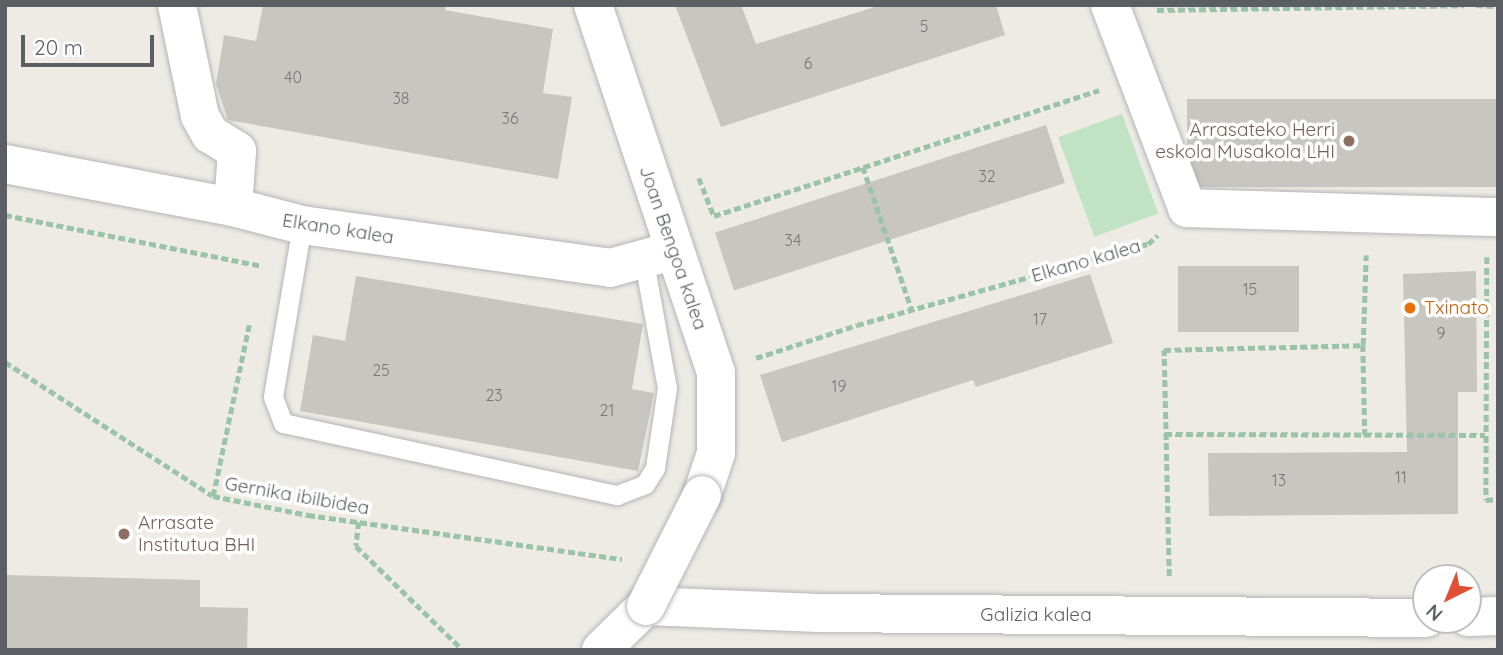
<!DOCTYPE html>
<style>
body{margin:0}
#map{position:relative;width:1503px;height:655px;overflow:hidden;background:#edebe3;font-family:Quicksand,sans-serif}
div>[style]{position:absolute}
.green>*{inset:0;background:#c0e3c3;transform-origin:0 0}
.building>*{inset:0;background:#c8c6c0;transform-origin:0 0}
.path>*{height:4.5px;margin-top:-2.25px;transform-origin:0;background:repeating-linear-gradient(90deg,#9ac3a9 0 7px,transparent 0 10.5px)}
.roads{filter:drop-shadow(0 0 2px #b3b5b9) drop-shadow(0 0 2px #b3b5b9)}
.service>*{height:19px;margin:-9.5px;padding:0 9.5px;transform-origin:9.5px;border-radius:9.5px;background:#fff}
.minor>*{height:38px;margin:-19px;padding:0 19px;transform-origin:19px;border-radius:19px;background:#fff}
.bridges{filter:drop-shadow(0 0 2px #b3b5b9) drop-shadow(0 0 2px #b3b5b9)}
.minor-bridge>*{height:38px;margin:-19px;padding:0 19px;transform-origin:19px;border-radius:19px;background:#fff}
.dots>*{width:19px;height:19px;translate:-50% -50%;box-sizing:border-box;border:4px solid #fff;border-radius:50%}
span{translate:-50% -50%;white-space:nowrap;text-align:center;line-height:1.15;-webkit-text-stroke:7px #fff;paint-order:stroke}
.number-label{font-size:16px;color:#76787a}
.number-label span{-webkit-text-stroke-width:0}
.education-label{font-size:19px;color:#785e54}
.right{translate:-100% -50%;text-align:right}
.left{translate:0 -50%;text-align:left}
.street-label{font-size:19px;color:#5b5e63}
.food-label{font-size:19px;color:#c56008}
.frame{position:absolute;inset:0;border:7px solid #5b5e63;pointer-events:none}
.north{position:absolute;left:1412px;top:564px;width:70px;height:70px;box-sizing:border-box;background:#fff;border:2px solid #bdbfc1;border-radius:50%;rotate:223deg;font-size:19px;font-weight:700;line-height:28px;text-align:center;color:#5b5e63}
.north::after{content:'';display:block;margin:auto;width:24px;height:32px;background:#e05036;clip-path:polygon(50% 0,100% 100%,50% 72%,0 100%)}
.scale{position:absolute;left:21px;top:35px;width:133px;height:32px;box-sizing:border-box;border:4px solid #5b5e63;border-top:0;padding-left:9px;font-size:21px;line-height:24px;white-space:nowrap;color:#5b5e63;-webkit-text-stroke:5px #fff;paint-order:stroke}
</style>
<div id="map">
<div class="green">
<div style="left:1122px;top:114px;width:106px;height:68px;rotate:70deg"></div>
</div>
<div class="building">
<div style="clip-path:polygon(263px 5px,446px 5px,445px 10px,553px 29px,543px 93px,572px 97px,558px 179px,228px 120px,216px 84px,224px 35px,256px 41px)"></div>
<div style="clip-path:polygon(675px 5px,741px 5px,756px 44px,881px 5px,996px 5px,1005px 35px,721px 127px)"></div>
<div style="left:1187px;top:99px;width:311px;height:88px"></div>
<div style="left:1046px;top:125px;width:61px;height:348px;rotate:72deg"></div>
<div style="left:1299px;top:266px;width:66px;height:121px;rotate:90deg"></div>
<div style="clip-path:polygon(1476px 271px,1477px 392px,1458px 392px,1458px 514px,1209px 516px,1208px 453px,1407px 452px,1403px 274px)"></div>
<div style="clip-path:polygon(1090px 274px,1113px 343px,976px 387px,973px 380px,782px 442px,760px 375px)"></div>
<div style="clip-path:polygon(356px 276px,643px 324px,632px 389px,654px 393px,638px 471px,300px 411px,313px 335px,345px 341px)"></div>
<div style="clip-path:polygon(5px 575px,200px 580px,200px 607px,248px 608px,247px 650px,5px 650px)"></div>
</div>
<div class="path">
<div style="left:1476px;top:5px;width:22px;rotate:3deg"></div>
<div style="left:1157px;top:10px;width:307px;rotate:-0.9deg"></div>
<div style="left:863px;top:167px;width:151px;rotate:71.1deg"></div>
<div style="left:699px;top:178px;width:41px;rotate:68.5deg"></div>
<div style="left:714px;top:216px;width:405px;rotate:-18.1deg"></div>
<div style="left:5px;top:215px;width:262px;rotate:11.2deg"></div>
<div style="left:1487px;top:257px;width:243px;rotate:90.2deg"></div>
<div style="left:1486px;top:500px;width:12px;rotate:-5deg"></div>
<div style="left:1363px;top:345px;width:90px;rotate:88.7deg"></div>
<div style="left:756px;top:358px;width:106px;rotate:-18.1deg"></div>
<div style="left:857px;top:325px;width:302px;rotate:-15.6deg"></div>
<div style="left:1148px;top:244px;width:13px;rotate:-42deg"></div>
<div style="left:5px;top:362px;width:247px;rotate:32.8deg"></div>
<div style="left:213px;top:496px;width:97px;rotate:11.3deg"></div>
<div style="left:308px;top:515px;width:317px;rotate:8deg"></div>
<div style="left:1165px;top:434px;width:320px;rotate:0.2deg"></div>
<div style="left:213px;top:496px;width:175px;rotate:-78.1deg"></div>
<div style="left:359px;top:522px;width:24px;rotate:97deg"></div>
<div style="left:356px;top:546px;width:149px;rotate:44.2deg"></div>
<div style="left:1169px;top:576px;width:226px;rotate:-91.3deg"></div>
<div style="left:1164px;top:350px;width:199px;rotate:-1.4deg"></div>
<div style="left:1363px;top:345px;width:90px;rotate:-88.1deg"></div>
</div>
<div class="roads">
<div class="service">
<div style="left:302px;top:225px;width:174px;rotate:99.6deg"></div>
<div style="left:273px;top:397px;width:28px;rotate:69deg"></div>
<div style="left:283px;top:423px;width:342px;rotate:12.2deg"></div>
<div style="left:617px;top:495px;width:30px;rotate:-21deg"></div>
<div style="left:645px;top:484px;width:19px;rotate:-58deg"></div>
<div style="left:655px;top:468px;width:81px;rotate:-81.5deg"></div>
<div style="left:667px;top:388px;width:129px;rotate:-100.3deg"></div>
</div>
<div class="minor">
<div style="left:177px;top:5px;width:113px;rotate:78.3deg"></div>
<div style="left:200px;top:116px;width:21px;rotate:61deg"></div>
<div style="left:210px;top:134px;width:32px;rotate:32deg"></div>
<div style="left:237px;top:151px;width:56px;rotate:94.1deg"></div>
<div style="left:593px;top:5px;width:388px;rotate:71.5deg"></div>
<div style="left:716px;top:373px;width:80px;rotate:90deg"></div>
<div style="left:716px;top:453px;width:44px;rotate:108.4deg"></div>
<div style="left:1110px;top:5px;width:217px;rotate:69.2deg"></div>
<div style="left:1187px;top:208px;width:311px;rotate:1.7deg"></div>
<div style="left:5px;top:164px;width:232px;rotate:10.7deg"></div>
<div style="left:233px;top:207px;width:71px;rotate:14.6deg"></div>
<div style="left:302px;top:225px;width:311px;rotate:7.9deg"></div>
<div style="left:610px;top:268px;width:64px;rotate:-15.3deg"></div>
<div style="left:1468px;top:617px;width:30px;rotate:-2deg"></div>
<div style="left:601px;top:650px;width:63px;rotate:-44.4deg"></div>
<div style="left:646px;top:606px;width:173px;rotate:2.3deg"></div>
<div style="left:819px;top:613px;width:607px;rotate:0.47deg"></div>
</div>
</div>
<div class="bridges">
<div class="minor-bridge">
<div style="left:646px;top:606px;width:124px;rotate:-63.2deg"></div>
</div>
</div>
<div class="dots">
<div style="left:1349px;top:141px;background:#8d6e63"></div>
<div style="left:1410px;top:308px;background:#e8710a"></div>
<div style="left:124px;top:534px;background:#8d6e63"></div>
</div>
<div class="number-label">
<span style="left:924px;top:26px">5</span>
<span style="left:808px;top:63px">6</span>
<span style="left:293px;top:77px">40</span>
<span style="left:401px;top:98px">38</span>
<span style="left:510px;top:118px">36</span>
<span style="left:987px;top:176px">32</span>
<span style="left:793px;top:240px">34</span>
<span style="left:1250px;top:289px">15</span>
<span style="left:1040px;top:319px">17</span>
<span style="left:1441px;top:333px">9</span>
<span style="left:381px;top:370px">25</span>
<span style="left:839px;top:386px">19</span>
<span style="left:494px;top:395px">23</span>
<span style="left:607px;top:410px">21</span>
<span style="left:1401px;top:477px">11</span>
<span style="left:1279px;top:480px">13</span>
</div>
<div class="education-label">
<span class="right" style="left:1335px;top:141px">Arrasateko Herri<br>eskola Musakola LHI</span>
<span class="left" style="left:138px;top:534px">Arrasate<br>Institutua BHI</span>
</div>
<div class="street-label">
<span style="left:338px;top:229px;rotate:9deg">Elkano kalea</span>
<span style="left:673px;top:248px;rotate:71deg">Joan Bengoa kalea</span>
<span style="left:1086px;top:261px;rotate:-16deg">Elkano kalea</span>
<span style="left:297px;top:496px;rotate:10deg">Gernika ibilbidea</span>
<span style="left:1036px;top:615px">Galizia kalea</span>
</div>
<div class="food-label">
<span class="left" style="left:1424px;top:308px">Txinato</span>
</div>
<div class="frame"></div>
<div class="north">N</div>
<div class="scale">20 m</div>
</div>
